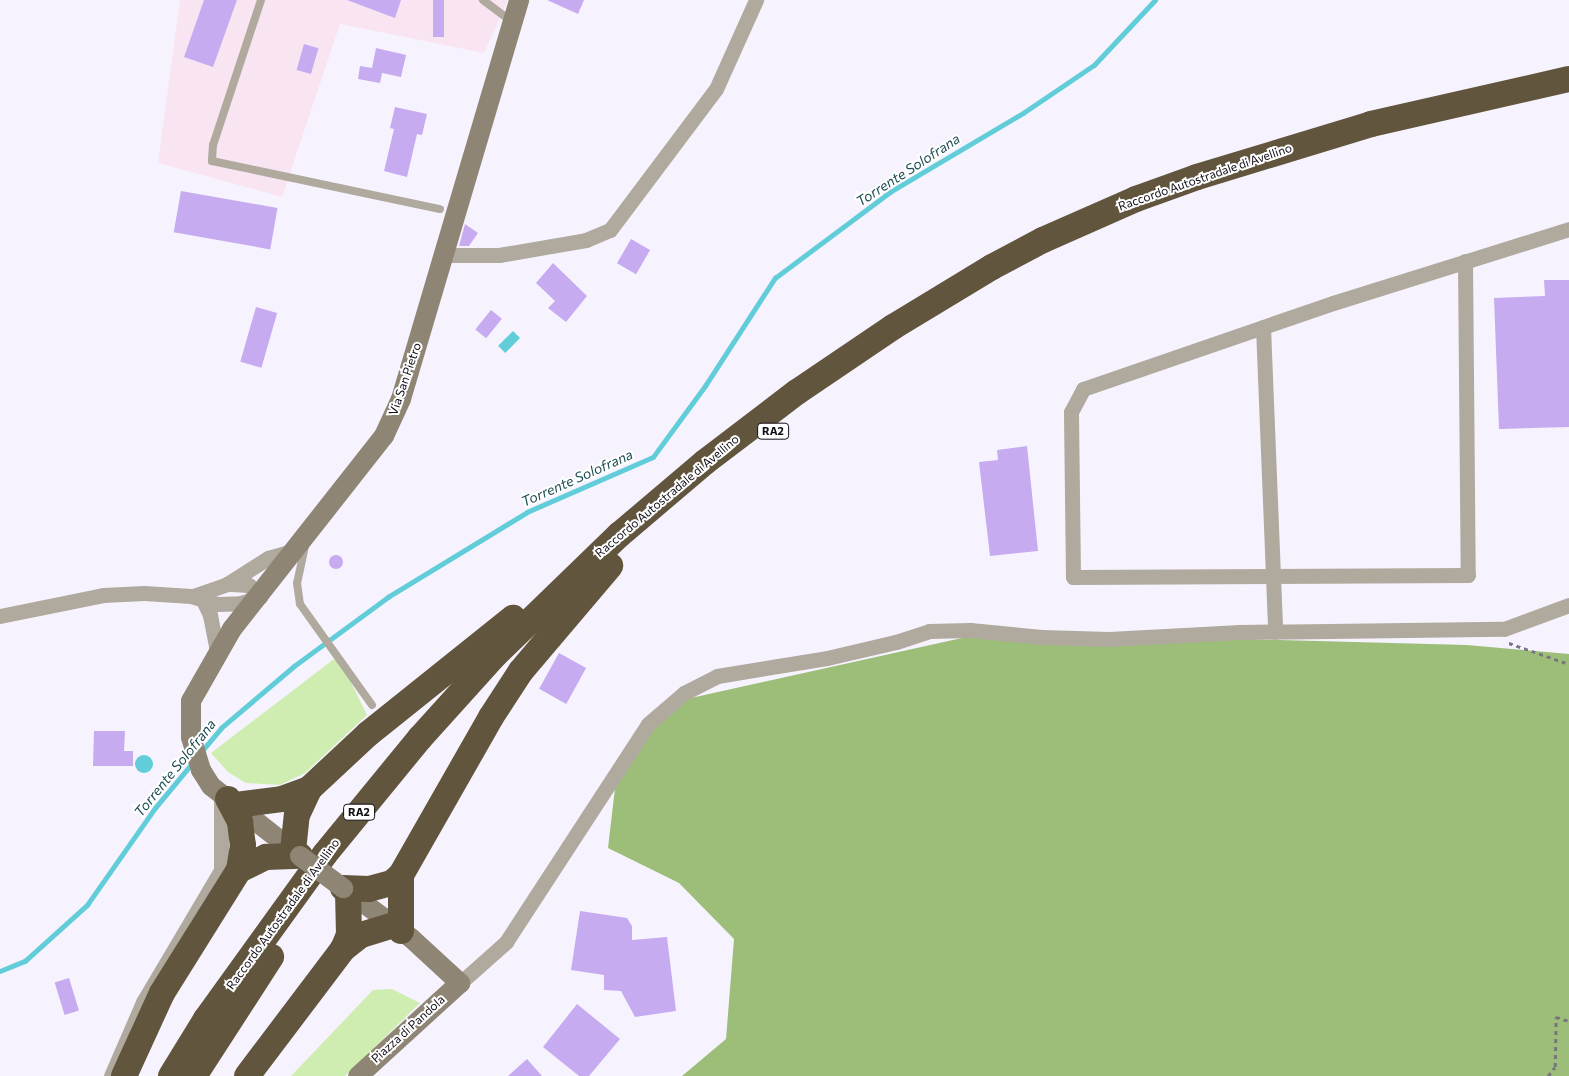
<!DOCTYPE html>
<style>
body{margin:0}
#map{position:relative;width:1569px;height:1076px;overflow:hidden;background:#f7f3fe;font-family:Commissioner,sans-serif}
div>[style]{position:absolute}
.industrial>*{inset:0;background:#f9e4f2}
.green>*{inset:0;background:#cfedb1}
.forest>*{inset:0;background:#9cbe79}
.water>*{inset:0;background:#60cdd9;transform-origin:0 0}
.round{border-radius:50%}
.stream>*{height:4.5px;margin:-2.25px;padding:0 2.25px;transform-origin:2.25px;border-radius:2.25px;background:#60cdd9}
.building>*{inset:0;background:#c7abf0;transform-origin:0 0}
.path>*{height:2.5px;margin-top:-1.25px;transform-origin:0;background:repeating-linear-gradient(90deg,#79757f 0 4px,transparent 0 8px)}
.lane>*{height:8px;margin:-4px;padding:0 4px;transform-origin:4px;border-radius:4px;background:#b0a99e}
.street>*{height:15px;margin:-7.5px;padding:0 7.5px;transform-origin:7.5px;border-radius:7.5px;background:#b0a99e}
.secondary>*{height:20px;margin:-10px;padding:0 10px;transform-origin:10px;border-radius:10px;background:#8f8574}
.highway>*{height:26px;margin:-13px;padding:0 13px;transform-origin:13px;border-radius:13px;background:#62553d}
.secondary-bridge>*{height:20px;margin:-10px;padding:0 10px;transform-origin:10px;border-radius:10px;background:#8f8574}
span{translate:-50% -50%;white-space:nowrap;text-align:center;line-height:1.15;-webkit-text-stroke:4px #fff;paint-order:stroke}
.shield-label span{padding:1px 4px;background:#fff;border:1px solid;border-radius:4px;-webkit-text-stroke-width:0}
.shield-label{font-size:11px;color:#110d16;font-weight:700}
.street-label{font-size:12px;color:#110d16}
.water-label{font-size:14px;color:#1c4d52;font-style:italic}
</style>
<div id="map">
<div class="industrial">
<div style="clip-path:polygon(180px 0,508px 0,484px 53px,340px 24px,282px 197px,158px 163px)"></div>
</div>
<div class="green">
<div style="clip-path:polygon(334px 659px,346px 672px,367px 715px,305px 773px,280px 785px,246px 783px,228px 772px,211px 753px)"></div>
<div style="clip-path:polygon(392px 989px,420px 1003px,345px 1076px,291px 1076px,373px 990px)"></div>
</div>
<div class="forest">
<div style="clip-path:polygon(989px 632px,1467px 645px,1569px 654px,1569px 1076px,682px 1076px,726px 1039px,734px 939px,679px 883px,608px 848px,617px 771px,664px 704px)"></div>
</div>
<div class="water">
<div style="left:513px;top:331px;width:10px;height:21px;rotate:45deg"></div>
<div class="round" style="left:135px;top:755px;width:18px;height:18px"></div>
</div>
<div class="stream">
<div style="left:201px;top:752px;width:31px;rotate:-50deg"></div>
<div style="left:221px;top:728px;width:96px;rotate:-40.3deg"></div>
<div style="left:294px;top:666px;width:117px;rotate:-36.3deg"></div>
<div style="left:388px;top:597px;width:163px;rotate:-31.4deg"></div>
<div style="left:527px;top:512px;width:137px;rotate:-23.6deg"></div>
<div style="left:653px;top:457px;width:88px;rotate:-53.8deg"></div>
<div style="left:705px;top:386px;width:129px;rotate:-57.1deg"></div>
<div style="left:775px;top:278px;width:144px;rotate:-36.8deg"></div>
<div style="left:890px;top:192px;width:155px;rotate:-30.7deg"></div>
<div style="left:1023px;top:113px;width:86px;rotate:-34.1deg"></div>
<div style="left:1094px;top:65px;width:89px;rotate:-46.8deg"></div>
<div style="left:0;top:971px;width:27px;rotate:-22deg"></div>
<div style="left:25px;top:961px;width:84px;rotate:-42.1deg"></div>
<div style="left:87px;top:905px;width:118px;rotate:-55deg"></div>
<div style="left:155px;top:808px;width:60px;rotate:-50.4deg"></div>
</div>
<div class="building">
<div style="clip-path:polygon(204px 0,237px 0,213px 67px,184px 57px)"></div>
<div style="clip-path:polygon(347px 0,401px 0,395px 18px)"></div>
<div style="left:433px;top:0;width:11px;height:37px"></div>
<div style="clip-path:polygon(547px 0,584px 0,578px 14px)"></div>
<div style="left:304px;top:44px;width:15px;height:27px;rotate:16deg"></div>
<div style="clip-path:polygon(376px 48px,406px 55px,401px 77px,382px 73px,380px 83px,358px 79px,360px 66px,372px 68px)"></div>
<div style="clip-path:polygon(395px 107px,427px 114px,422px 135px,417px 134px,407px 177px,384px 171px,394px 129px,390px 128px)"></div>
<div style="left:181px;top:191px;width:98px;height:42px;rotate:10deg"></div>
<div style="clip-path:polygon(465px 224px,478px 233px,469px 246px,459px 246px)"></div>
<div style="left:631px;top:239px;width:22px;height:28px;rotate:30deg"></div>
<div style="clip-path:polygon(553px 263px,587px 296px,566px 322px,548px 308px,555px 301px,536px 283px)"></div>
<div style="clip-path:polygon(1544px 280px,1569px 280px,1569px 427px,1499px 429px,1494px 298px,1545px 296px)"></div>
<div style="left:256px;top:307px;width:22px;height:57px;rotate:16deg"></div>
<div style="left:491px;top:310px;width:14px;height:25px;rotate:39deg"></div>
<div style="clip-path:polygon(1027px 446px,1038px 551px,990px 556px,979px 462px,998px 460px,997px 450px)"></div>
<div class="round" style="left:329px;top:555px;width:14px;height:14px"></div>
<div style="left:559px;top:653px;width:31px;height:41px;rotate:29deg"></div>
<div style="clip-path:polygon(94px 731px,125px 731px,124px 751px,133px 751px,133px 766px,93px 766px)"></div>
<div style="clip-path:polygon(580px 911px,627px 918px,632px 926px,632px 940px,667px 937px,676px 1011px,635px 1017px,621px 991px,604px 990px,604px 975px,571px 970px)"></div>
<div style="left:69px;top:978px;width:34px;height:15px;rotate:73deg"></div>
<div style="clip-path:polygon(577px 1004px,620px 1039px,589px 1076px,579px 1076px,543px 1047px)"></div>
<div style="clip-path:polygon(527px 1059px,542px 1076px,508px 1076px)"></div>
</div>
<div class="path">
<div style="left:1509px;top:643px;width:64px;rotate:19.3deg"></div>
<div style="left:1548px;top:1076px;width:11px;rotate:-52deg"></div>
<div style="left:1555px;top:1067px;width:50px;rotate:-88.9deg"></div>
<div style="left:1556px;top:1017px;width:14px;rotate:17deg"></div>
</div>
<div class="lane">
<div style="left:261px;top:0;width:153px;rotate:108.3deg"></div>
<div style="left:213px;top:145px;width:16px;rotate:94deg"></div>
<div style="left:212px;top:161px;width:233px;rotate:11.9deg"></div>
<div style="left:483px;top:0;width:35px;rotate:37deg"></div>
<div style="left:305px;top:546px;width:38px;rotate:102deg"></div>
<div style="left:297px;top:583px;width:21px;rotate:82deg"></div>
<div style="left:300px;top:604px;width:124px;rotate:54.5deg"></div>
</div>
<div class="street">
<div style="left:444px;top:255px;width:55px"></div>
<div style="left:499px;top:255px;width:88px;rotate:-9.8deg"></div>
<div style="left:586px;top:240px;width:26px;rotate:-23deg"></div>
<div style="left:610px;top:230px;width:176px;rotate:-53.1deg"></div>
<div style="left:716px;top:89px;width:98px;rotate:-65.8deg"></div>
<div style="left:1465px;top:261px;width:314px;rotate:89.5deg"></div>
<div style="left:1468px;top:575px;width:395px;rotate:179.7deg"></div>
<div style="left:1073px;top:577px;width:165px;rotate:-90.7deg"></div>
<div style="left:1071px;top:412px;width:26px;rotate:-62deg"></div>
<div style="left:1083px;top:389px;width:264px;rotate:-19deg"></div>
<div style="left:1333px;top:303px;width:247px;rotate:-17.4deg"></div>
<div style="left:1263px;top:327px;width:305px;rotate:87.7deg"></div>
<div style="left:193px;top:596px;width:36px;rotate:-19deg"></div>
<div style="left:227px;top:584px;width:49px;rotate:-32.4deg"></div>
<div style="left:268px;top:558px;width:29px;rotate:-16deg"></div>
<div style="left:203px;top:600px;width:17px;rotate:65deg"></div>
<div style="left:210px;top:615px;width:38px;rotate:79deg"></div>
<div style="left:0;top:616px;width:105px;rotate:-11.5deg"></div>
<div style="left:103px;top:595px;width:41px;rotate:-2.8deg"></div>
<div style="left:144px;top:593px;width:47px;rotate:3.7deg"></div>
<div style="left:191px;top:596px;width:27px;rotate:17deg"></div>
<div style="left:217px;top:604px;width:24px;rotate:-2deg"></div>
<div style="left:241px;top:603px;width:20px;rotate:-18deg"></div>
<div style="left:260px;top:597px;width:16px;rotate:-133deg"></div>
<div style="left:249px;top:585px;width:22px;rotate:-177deg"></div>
<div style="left:460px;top:983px;width:62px;rotate:-41.7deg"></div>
<div style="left:506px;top:942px;width:260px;rotate:-56.9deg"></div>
<div style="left:648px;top:724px;width:48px;rotate:-40.7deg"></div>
<div style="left:684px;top:693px;width:37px;rotate:-27deg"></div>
<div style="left:717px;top:676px;width:111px;rotate:-9.3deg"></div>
<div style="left:827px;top:658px;width:71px;rotate:-13.1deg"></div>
<div style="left:896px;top:642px;width:35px;rotate:-18deg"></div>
<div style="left:929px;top:631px;width:41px;rotate:-1.4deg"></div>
<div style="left:970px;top:630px;width:72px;rotate:5.6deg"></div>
<div style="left:1042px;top:637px;width:67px;rotate:1.7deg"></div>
<div style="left:1109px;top:639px;width:131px;rotate:-3.1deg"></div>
<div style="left:1240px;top:632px;width:264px;rotate:-0.7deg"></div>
<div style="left:1504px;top:629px;width:69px;rotate:-20.3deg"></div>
<div style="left:111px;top:1076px;width:81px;rotate:-66.6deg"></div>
<div style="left:143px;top:1002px;width:153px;rotate:-59.4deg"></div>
<div style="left:221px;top:870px;width:75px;rotate:-90deg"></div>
</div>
<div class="secondary">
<div style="left:300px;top:856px;width:113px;rotate:-141.8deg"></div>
<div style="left:211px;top:786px;width:19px;rotate:-122deg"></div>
<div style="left:201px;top:770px;width:34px;rotate:-107deg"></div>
<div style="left:191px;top:737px;width:36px;rotate:-90deg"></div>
<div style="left:191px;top:701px;width:83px;rotate:-60.3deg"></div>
<div style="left:232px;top:629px;width:246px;rotate:-51.8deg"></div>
<div style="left:384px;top:436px;width:41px;rotate:-65.3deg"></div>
<div style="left:401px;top:399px;width:416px;rotate:-73.5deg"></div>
<div style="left:343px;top:888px;width:84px;rotate:36.3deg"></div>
<div style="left:411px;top:938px;width:67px;rotate:42.6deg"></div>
<div style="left:460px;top:983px;width:138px;rotate:137.6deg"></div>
</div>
<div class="highway">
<div style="left:228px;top:799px;width:26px;rotate:62deg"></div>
<div style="left:240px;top:822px;width:23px;rotate:83deg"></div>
<div style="left:243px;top:845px;width:25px;rotate:99deg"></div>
<div style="left:236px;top:805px;width:46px;rotate:-7.4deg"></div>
<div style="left:282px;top:799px;width:29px;rotate:-20deg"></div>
<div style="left:293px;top:851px;width:36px;rotate:-84deg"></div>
<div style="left:297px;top:815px;width:29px;rotate:-65deg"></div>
<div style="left:309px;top:789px;width:81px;rotate:-43deg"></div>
<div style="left:368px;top:734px;width:186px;rotate:-38.7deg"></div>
<div style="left:401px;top:875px;width:56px;rotate:90deg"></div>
<div style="left:343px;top:888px;width:26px;rotate:2deg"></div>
<div style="left:369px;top:889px;width:24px;rotate:-15deg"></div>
<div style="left:392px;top:883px;width:12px;rotate:-42deg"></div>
<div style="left:401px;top:875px;width:182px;rotate:-60.3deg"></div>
<div style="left:491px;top:717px;width:55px;rotate:-56.9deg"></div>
<div style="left:521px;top:671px;width:138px;rotate:-49.7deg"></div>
<div style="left:343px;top:949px;width:23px;rotate:-38deg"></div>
<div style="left:361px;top:935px;width:34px;rotate:-17deg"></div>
<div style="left:124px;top:1076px;width:91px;rotate:-65.4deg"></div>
<div style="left:162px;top:993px;width:145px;rotate:-58deg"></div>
<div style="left:239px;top:870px;width:30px;rotate:-26deg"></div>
<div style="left:266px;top:857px;width:34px;rotate:-2deg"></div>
<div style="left:171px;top:1076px;width:67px;rotate:-58.4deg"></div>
<div style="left:206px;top:1019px;width:203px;rotate:-54.2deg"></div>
<div style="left:325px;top:854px;width:150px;rotate:-50.7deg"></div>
<div style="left:420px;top:738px;width:112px;rotate:-47.9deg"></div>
<div style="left:495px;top:655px;width:173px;rotate:-44.1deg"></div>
<div style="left:619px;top:535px;width:113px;rotate:-40.3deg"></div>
<div style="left:705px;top:462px;width:116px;rotate:-37.3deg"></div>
<div style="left:797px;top:392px;width:116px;rotate:-34.1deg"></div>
<div style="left:893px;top:327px;width:116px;rotate:-31.2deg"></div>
<div style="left:992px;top:267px;width:58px;rotate:-27.9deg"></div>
<div style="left:1043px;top:240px;width:102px;rotate:-23.8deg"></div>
<div style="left:1136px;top:199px;width:65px;rotate:-19.8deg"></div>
<div style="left:1197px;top:177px;width:182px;rotate:-16.9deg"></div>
<div style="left:1371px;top:124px;width:203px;rotate:-12.8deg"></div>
<div style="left:194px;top:1076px;width:142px;rotate:-57.1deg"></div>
<div style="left:247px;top:1076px;width:159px;rotate:-52.9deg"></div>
<div style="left:343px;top:949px;width:15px;rotate:-67deg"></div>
<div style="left:349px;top:935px;width:44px;rotate:-91.3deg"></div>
</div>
<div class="secondary-bridge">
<div style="left:300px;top:856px;width:54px;rotate:36.7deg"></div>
</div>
<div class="shield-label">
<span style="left:773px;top:431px">RA2</span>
<span style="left:359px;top:812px">RA2</span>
</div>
<div class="street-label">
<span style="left:1205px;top:177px;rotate:-19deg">Raccordo Autostradale di Avellino</span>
<span style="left:405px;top:379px;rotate:-71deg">Via San Pietro</span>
<span style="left:667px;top:496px;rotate:-40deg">Raccordo Autostradale di Avellino</span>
<span style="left:283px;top:914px;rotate:-54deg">Raccordo Autostradale di Avellino</span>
<span style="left:408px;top:1029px;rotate:-42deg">Piazza di Pandola</span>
</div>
<div class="water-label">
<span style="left:908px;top:170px;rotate:-33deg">Torrente Solofrana</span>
<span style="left:577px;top:478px;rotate:-24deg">Torrente Solofrana</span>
<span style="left:175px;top:768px;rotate:-51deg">Torrente Solofrana</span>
</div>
</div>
